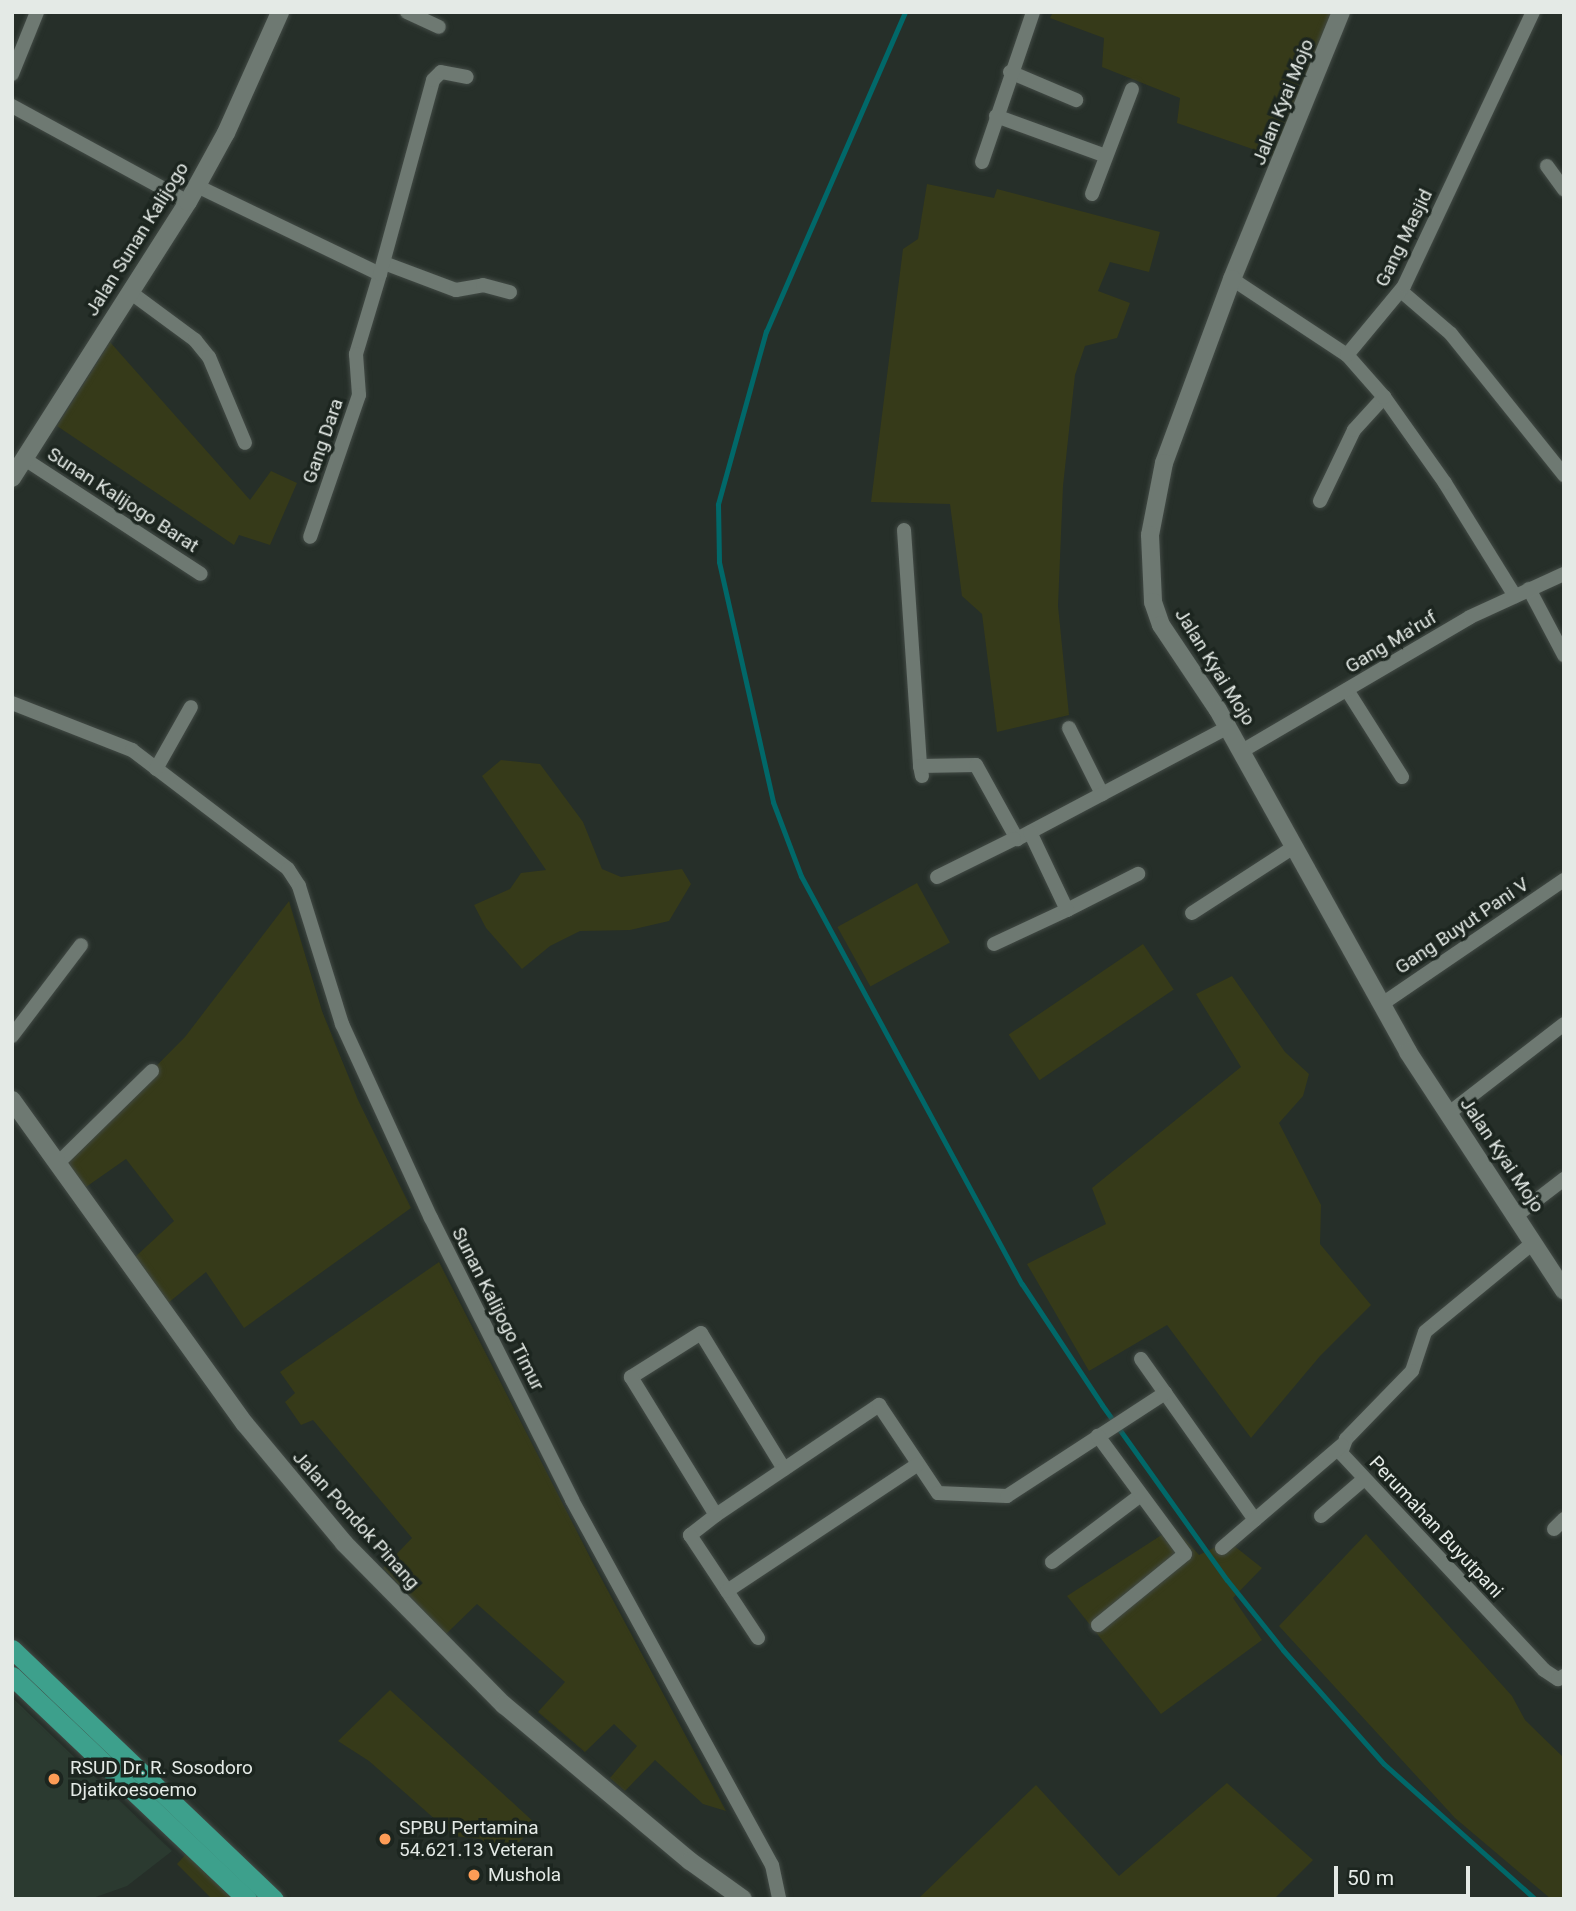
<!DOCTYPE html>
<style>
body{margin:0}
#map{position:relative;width:1576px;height:1911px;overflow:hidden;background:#262f29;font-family:Roboto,sans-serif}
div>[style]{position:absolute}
.built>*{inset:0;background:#2b3a30}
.green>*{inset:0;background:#363a19;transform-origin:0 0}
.stream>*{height:5px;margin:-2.5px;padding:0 2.5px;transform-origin:2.5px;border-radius:2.5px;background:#016869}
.roads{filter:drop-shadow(0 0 2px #424a45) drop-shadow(0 0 2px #424a45)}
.minor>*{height:14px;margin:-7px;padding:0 7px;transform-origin:7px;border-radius:7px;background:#6e7972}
.tertiary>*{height:18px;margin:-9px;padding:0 9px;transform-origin:9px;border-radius:9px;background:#6e7972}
.primary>*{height:19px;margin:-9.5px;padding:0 9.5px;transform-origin:9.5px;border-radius:9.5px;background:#3da08c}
.dots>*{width:19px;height:19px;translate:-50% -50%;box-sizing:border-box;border:4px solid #1c251f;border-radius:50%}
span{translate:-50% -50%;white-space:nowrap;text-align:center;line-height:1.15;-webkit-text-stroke:7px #1c251f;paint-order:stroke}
.street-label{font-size:19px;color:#e4eae6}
.poi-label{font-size:19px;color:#e4eae6}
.left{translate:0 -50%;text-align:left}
.frame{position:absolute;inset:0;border:14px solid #e4eae6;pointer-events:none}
.scale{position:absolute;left:1334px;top:1866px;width:136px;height:32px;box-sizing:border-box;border:4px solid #e4eae6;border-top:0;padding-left:9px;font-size:21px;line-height:24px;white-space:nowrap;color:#e4eae6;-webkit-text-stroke:5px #1c251f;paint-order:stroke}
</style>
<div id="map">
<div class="built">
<div style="clip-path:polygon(12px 1697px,21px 1706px,172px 1851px,127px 1886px,90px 1899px,12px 1899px)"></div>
</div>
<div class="green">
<div style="clip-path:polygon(1053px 12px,1333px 12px,1273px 156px,1177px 123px,1180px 98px,1102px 67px,1104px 38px,1050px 18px)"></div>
<div style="clip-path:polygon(927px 184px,994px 198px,997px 189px,1160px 232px,1149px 272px,1110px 262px,1098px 291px,1130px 303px,1117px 338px,1085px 346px,1075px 375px,1063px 486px,1058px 606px,1069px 715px,997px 732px,982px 614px,962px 596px,950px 504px,871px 502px,903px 249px,918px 239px)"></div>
<div style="clip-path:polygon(110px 342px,250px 500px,271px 471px,297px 483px,270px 545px,239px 535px,234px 545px,57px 426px)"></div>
<div style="clip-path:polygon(501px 760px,540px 764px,583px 822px,602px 869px,621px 877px,682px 869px,691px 884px,669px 921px,630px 930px,580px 931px,550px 946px,522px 969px,486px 928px,474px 905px,510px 889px,521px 873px,546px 870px,482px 776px)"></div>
<div style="left:917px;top:883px;width:68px;height:91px;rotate:61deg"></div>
<div style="clip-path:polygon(289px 901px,322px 1011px,358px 1100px,411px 1208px,244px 1328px,206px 1272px,168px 1303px,135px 1257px,174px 1221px,126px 1159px,86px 1187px,64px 1159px,185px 1037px)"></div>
<div style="left:1143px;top:944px;width:55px;height:162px;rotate:56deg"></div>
<div style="clip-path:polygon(1232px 976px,1285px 1052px,1309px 1074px,1303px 1096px,1279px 1123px,1321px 1205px,1320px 1244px,1371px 1305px,1320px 1356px,1251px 1438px,1167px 1325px,1089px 1371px,1027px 1264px,1106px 1224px,1092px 1188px,1241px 1067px,1196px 994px)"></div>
<div style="clip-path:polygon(439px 1262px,592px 1561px,726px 1811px,703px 1804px,655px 1760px,625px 1791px,610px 1778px,637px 1746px,614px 1724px,585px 1752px,538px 1712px,565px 1682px,477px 1604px,446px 1634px,383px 1568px,412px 1538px,313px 1420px,301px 1425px,285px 1402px,295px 1393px,280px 1372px)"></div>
<div style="clip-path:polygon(1174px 1527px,1199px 1555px,1228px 1541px,1262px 1568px,1233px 1598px,1262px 1640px,1161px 1714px,1067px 1596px)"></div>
<div style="clip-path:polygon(1366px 1534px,1512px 1696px,1525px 1720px,1564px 1758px,1564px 1899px,1551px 1899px,1455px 1818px,1279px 1626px)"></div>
<div style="clip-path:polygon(390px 1690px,537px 1825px,502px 1858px,481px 1839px,454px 1836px,369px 1761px,338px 1741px)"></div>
<div style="clip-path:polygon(1227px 1783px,1313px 1860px,1274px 1899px,919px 1898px,1036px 1785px,1119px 1876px)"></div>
<div style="clip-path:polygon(188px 1852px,238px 1899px,212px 1899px,177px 1864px)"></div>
</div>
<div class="stream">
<div style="left:905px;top:12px;width:348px;rotate:113.5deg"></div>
<div style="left:766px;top:331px;width:180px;rotate:105.5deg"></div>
<div style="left:718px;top:504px;width:58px;rotate:89deg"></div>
<div style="left:719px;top:562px;width:246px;rotate:77.3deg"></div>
<div style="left:773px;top:802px;width:79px;rotate:69.3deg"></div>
<div style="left:801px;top:876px;width:464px;rotate:61.6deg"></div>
<div style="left:1022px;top:1284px;width:145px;rotate:56.5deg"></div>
<div style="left:1102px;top:1405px;width:215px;rotate:54.5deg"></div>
<div style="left:1227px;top:1580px;width:90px;rotate:51.3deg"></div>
<div style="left:1283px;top:1650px;width:152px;rotate:48.5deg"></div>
<div style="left:1384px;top:1764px;width:203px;rotate:41.8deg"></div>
</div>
<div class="roads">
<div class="minor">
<div style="left:407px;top:12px;width:35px;rotate:25deg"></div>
<div style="left:1010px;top:72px;width:72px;rotate:23deg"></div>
<div style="left:12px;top:74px;width:67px;rotate:-68deg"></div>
<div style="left:12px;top:106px;width:200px;rotate:28.6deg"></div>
<div style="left:996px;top:116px;width:117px;rotate:20deg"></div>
<div style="left:982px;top:162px;width:158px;rotate:-71.2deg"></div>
<div style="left:1547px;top:166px;width:29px;rotate:54deg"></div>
<div style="left:197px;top:186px;width:203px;rotate:25.7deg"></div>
<div style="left:380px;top:274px;width:84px;rotate:106.7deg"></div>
<div style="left:356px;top:354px;width:41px;rotate:85.8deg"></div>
<div style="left:359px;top:395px;width:150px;rotate:109deg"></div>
<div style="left:1092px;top:194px;width:112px;rotate:-69.1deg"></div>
<div style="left:384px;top:263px;width:77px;rotate:20.6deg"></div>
<div style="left:456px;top:290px;width:27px;rotate:-10deg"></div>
<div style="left:483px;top:285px;width:28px;rotate:15deg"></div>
<div style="left:380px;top:274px;width:201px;rotate:-74.7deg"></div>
<div style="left:433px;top:80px;width:11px;rotate:-45deg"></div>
<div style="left:441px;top:72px;width:26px;rotate:11deg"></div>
<div style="left:1232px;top:279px;width:138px;rotate:33.5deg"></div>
<div style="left:1401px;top:291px;width:66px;rotate:40.7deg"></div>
<div style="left:1451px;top:334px;width:181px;rotate:51.3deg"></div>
<div style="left:130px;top:292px;width:81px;rotate:36.4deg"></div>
<div style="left:195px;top:340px;width:22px;rotate:51deg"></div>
<div style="left:209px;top:357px;width:93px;rotate:67.3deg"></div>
<div style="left:23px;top:458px;width:212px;rotate:33.1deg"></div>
<div style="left:1320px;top:501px;width:79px;rotate:-64.4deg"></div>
<div style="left:1354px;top:430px;width:45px;rotate:-47.7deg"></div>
<div style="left:904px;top:530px;width:237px;rotate:86.1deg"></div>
<div style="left:1529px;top:589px;width:75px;rotate:62.1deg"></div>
<div style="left:1515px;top:596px;width:133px;rotate:-121.8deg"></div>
<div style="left:1445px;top:483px;width:105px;rotate:-125.3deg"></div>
<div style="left:1384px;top:397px;width:56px;rotate:-131.4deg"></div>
<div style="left:1347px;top:355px;width:89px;rotate:-50.4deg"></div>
<div style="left:1404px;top:286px;width:303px;rotate:-64.8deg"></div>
<div style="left:1347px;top:690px;width:103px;rotate:57.7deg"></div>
<div style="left:12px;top:703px;width:129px;rotate:21.4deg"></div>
<div style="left:132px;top:750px;width:196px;rotate:37.3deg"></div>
<div style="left:288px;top:869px;width:20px;rotate:57deg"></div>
<div style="left:299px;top:886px;width:145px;rotate:72.7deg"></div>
<div style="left:342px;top:1024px;width:213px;rotate:65.4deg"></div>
<div style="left:431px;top:1218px;width:315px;rotate:63.4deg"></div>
<div style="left:572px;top:1500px;width:416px;rotate:61.3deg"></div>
<div style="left:772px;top:1865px;width:35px;rotate:78deg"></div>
<div style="left:1069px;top:728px;width:74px;rotate:63.4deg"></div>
<div style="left:1242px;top:751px;width:264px;rotate:-30.4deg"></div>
<div style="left:1470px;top:617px;width:103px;rotate:-24.6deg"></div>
<div style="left:156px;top:769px;width:71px;rotate:-60.6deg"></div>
<div style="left:922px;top:776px;width:10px;rotate:-101deg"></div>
<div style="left:920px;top:766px;width:56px;rotate:-1deg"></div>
<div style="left:976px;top:765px;width:85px;rotate:61deg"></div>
<div style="left:1017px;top:839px;width:238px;rotate:-27.9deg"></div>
<div style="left:937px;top:877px;width:86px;rotate:-26.3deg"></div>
<div style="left:1067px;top:910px;width:80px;rotate:-26.9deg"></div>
<div style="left:1192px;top:913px;width:123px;rotate:-33deg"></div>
<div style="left:994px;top:944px;width:81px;rotate:-25deg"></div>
<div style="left:1067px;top:910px;width:86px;rotate:-115.4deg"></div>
<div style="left:1382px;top:1004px;width:220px;rotate:-34.3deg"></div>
<div style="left:12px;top:1036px;width:114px;rotate:-52.8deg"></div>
<div style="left:1449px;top:1113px;width:145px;rotate:-37.7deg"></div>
<div style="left:57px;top:1164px;width:133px;rotate:-44.4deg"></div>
<div style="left:1517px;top:1215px;width:59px;rotate:-37.5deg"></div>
<div style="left:1534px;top:1242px;width:141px;rotate:140.5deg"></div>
<div style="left:1425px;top:1332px;width:41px;rotate:108.4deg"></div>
<div style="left:1412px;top:1371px;width:95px;rotate:134.1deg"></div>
<div style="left:1346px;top:1439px;width:15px;rotate:110deg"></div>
<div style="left:1341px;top:1453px;width:297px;rotate:46.9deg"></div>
<div style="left:1544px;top:1670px;width:17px;rotate:33deg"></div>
<div style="left:1558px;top:1679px;width:7px;rotate:-27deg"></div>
<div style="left:1141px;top:1359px;width:197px;rotate:54.7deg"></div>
<div style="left:784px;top:1469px;width:159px;rotate:-121.4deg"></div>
<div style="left:701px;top:1333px;width:83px;rotate:147.8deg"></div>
<div style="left:631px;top:1377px;width:162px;rotate:58.4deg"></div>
<div style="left:716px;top:1515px;width:197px;rotate:-34deg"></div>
<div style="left:879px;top:1405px;width:106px;rotate:56.2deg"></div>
<div style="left:938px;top:1493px;width:69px;rotate:2.5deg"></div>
<div style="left:1007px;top:1496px;width:189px;rotate:-33.1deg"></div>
<div style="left:716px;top:1515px;width:33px;rotate:142deg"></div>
<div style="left:690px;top:1535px;width:67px;rotate:56.5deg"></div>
<div style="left:1321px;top:1516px;width:57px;rotate:-40.7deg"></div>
<div style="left:1554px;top:1529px;width:14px;rotate:-45deg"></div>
<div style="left:1222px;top:1548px;width:158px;rotate:-40.6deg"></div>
<div style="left:1052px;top:1562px;width:111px;rotate:-37deg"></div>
<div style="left:1098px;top:1625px;width:112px;rotate:-39.2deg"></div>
<div style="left:1185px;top:1554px;width:147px;rotate:-126.4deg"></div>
<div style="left:758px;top:1638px;width:56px;rotate:-123.4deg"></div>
<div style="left:727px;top:1591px;width:228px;rotate:-33.6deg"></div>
</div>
<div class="tertiary">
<div style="left:1341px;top:12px;width:288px;rotate:112.2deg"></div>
<div style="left:1232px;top:279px;width:196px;rotate:110.3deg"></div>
<div style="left:1164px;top:463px;width:73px;rotate:101deg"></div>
<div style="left:1150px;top:535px;width:67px;rotate:87.4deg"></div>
<div style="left:1153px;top:602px;width:24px;rotate:71deg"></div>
<div style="left:1161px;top:625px;width:102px;rotate:56.2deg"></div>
<div style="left:1218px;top:710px;width:391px;rotate:60.9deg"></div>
<div style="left:1408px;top:1052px;width:285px;rotate:56.8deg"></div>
<div style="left:12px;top:478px;width:327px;rotate:-57.5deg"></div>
<div style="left:188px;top:202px;width:79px;rotate:-61.2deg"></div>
<div style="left:226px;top:133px;width:133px;rotate:-65.9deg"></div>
<div style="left:12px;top:1100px;width:399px;rotate:54.3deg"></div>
<div style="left:245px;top:1424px;width:155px;rotate:50.2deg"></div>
<div style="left:344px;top:1543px;width:228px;rotate:45.4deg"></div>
<div style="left:504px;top:1705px;width:243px;rotate:40deg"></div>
<div style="left:690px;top:1861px;width:65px;rotate:35.6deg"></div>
</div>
<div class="primary">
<div style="left:12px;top:1649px;width:362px;rotate:43.7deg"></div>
<div style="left:12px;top:1676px;width:324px;rotate:43.5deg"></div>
</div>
</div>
<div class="dots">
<div style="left:54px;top:1779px;background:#fd9c56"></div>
<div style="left:385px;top:1839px;background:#fd9c56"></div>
<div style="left:474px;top:1875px;background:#fd9c56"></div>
</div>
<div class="street-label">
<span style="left:1283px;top:102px;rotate:-68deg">Jalan Kyai Mojo</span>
<span style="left:1404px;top:238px;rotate:-64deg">Gang Masjid</span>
<span style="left:137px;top:239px;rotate:-58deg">Jalan Sunan Kalijogo</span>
<span style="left:323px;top:441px;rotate:-71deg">Gang Dara</span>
<span style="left:123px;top:500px;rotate:33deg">Sunan Kalijogo Barat</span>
<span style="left:1391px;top:642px;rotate:-31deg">Gang Ma'ruf</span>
<span style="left:1215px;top:667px;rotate:58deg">Jalan Kyai Mojo</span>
<span style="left:1462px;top:926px;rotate:-34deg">Gang Buyut Pani V</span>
<span style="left:1502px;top:1155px;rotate:56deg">Jalan Kyai Mojo</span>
<span style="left:498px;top:1309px;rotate:63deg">Sunan Kalijogo Timur</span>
<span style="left:356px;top:1520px;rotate:48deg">Jalan Pondok Pinang</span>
<span style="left:1436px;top:1527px;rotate:47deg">Perumahan Buyutpani</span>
</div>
<div class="poi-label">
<span class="left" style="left:70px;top:1779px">RSUD Dr. R. Sosodoro<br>Djatikoesoemo</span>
<span class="left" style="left:399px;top:1839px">SPBU Pertamina<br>54.621.13 Veteran</span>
<span class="left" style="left:488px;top:1875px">Mushola</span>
</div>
<div class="frame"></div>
<div class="scale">50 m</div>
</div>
